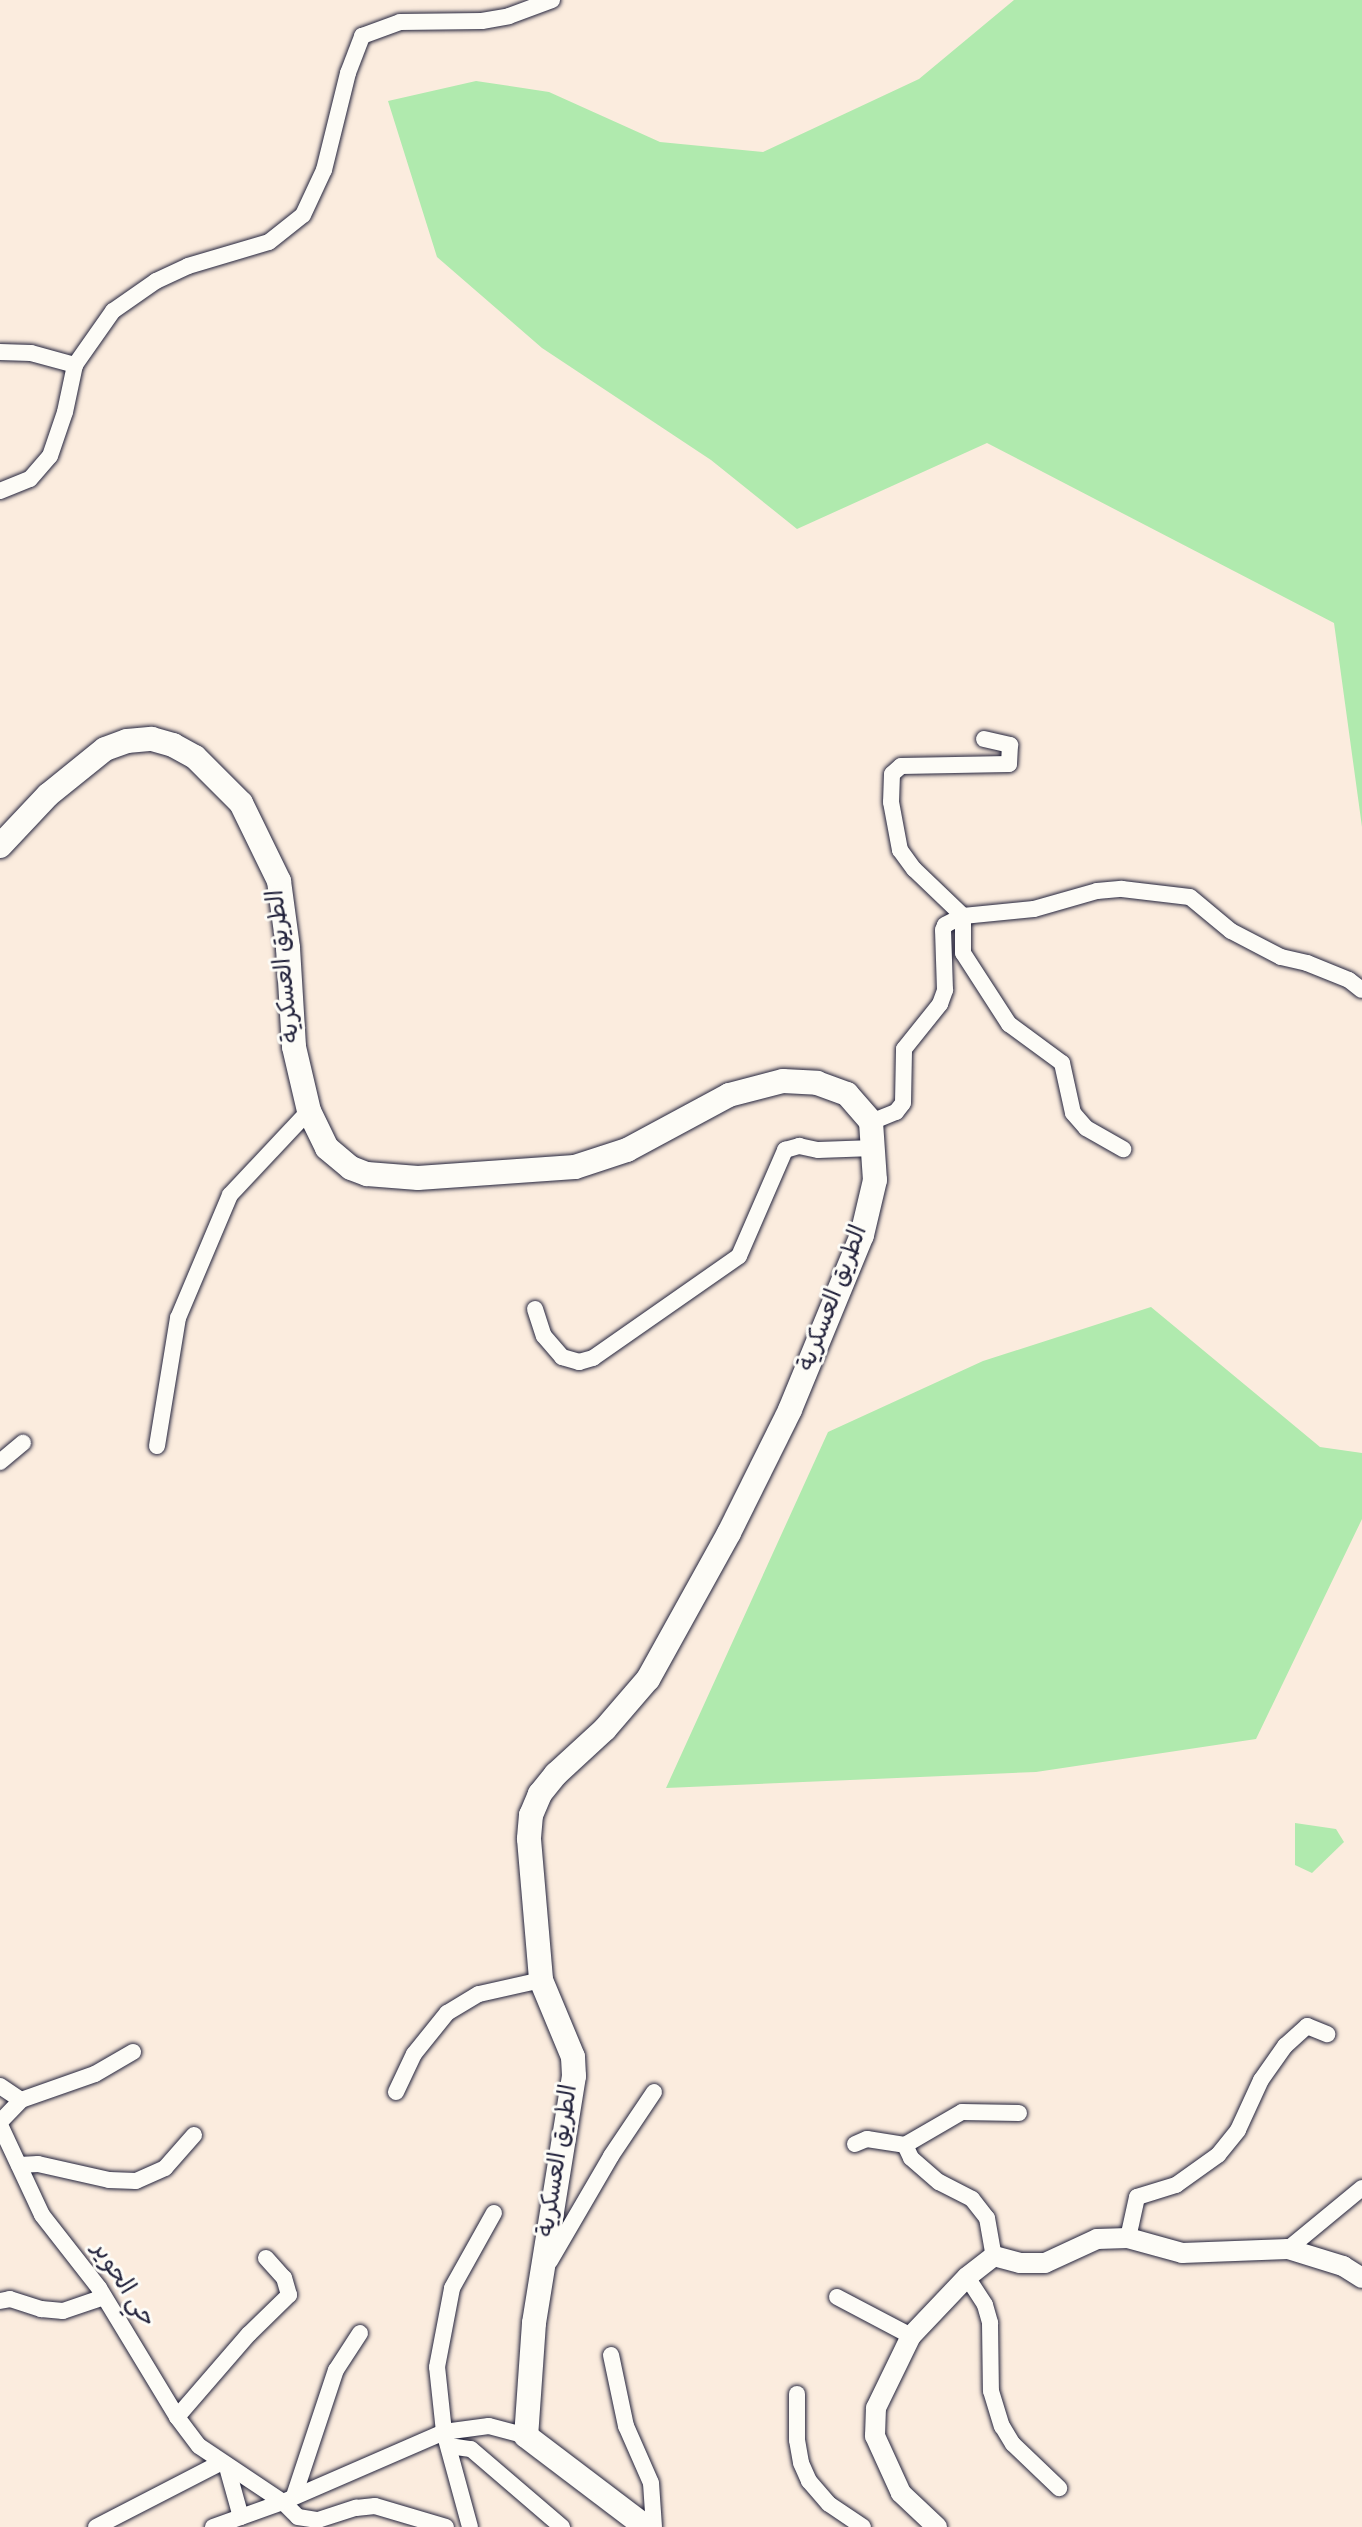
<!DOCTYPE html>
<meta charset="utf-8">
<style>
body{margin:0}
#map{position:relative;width:1362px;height:2527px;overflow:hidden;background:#fbecde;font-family:"Gochi Hand","Playpen Sans Arabic",sans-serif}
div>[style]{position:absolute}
.green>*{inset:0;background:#b0eaae}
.roads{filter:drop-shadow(0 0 2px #22223b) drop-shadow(0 0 2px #22223b)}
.minor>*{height:16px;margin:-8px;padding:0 8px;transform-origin:8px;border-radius:8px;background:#fdfcf7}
.tertiary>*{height:20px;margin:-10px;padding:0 10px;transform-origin:10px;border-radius:10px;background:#fdfcf7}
.secondary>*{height:24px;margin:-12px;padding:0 12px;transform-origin:12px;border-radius:12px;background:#fdfcf7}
span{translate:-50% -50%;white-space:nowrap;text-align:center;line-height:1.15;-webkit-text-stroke:6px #fdfcf7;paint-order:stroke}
.street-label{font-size:24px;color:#22223b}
</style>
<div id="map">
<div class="green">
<div style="clip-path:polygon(1014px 0,1362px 0,1362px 827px,1334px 623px,987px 443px,797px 529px,711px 460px,542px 348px,437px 257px,388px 101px,476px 81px,549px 92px,660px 142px,763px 152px,919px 79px)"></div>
<div style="clip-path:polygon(1151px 1307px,1320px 1447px,1362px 1453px,1362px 1519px,1256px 1739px,1036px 1772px,666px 1788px,828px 1432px,983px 1361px)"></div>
<div style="clip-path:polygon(1295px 1823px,1336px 1829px,1344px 1842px,1312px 1873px,1295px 1865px)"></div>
</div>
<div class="roads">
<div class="minor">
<div style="left:0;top:352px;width:31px;rotate:2deg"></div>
<div style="left:31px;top:353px;width:46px;rotate:15.3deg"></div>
<div style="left:0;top:491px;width:32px;rotate:-22deg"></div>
<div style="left:30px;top:479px;width:30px;rotate:-49deg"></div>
<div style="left:50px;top:456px;width:46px;rotate:-71.2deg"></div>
<div style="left:65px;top:412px;width:48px;rotate:-78deg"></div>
<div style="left:75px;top:365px;width:66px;rotate:-54.9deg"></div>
<div style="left:113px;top:311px;width:52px;rotate:-34.9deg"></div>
<div style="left:156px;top:281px;width:35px;rotate:-25deg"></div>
<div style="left:188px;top:266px;width:84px;rotate:-16.5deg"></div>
<div style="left:269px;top:242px;width:43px;rotate:-38.5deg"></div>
<div style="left:303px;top:215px;width:50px;rotate:-65deg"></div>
<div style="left:324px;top:170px;width:100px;rotate:-76.1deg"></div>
<div style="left:348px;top:73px;width:40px;rotate:-69deg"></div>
<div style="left:362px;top:36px;width:40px;rotate:-20.2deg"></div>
<div style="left:400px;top:22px;width:82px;rotate:-0.7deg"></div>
<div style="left:482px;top:21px;width:27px;rotate:-10deg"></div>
<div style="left:509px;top:16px;width:46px;rotate:-20.4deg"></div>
<div style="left:984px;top:739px;width:27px;rotate:13deg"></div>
<div style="left:1010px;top:745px;width:19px;rotate:93deg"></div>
<div style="left:1009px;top:764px;width:108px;rotate:178.9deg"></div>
<div style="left:901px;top:766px;width:12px;rotate:138deg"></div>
<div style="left:892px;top:774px;width:28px;rotate:92deg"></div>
<div style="left:891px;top:802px;width:49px;rotate:79.4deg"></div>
<div style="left:900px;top:850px;width:24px;rotate:54deg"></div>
<div style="left:914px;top:869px;width:68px;rotate:43.8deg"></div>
<div style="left:963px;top:916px;width:37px;rotate:90deg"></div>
<div style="left:963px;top:953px;width:85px;rotate:57.1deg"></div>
<div style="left:1009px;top:1024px;width:66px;rotate:36.3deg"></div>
<div style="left:1062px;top:1063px;width:51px;rotate:77.6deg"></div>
<div style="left:1073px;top:1113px;width:20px;rotate:49deg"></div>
<div style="left:1086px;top:1128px;width:43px;rotate:29.6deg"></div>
<div style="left:871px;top:1122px;width:27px;rotate:-22deg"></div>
<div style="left:896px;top:1112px;width:11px;rotate:-52deg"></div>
<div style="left:903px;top:1103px;width:54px;rotate:-88.9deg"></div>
<div style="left:904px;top:1049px;width:58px;rotate:-51.3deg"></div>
<div style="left:940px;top:1004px;width:15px;rotate:-70deg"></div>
<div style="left:945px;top:990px;width:60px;rotate:-91.9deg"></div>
<div style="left:943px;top:930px;width:5px;rotate:-68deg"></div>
<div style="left:945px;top:925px;width:20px;rotate:-27deg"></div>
<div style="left:963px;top:916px;width:71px;rotate:-5.6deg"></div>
<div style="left:1034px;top:909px;width:66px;rotate:-15.9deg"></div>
<div style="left:1097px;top:891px;width:25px;rotate:-5deg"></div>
<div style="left:1122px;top:889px;width:68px;rotate:6.7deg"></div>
<div style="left:1190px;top:897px;width:53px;rotate:39.7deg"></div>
<div style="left:1231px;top:931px;width:56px;rotate:27.5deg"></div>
<div style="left:1281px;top:957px;width:27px;rotate:13deg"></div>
<div style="left:1307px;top:963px;width:45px;rotate:22deg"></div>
<div style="left:1349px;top:980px;width:16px;rotate:38deg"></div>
<div style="left:535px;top:1309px;width:28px;rotate:72deg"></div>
<div style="left:544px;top:1336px;width:28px;rotate:49deg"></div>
<div style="left:562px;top:1357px;width:18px;rotate:16deg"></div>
<div style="left:579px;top:1362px;width:15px;rotate:-16deg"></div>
<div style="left:593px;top:1358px;width:178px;rotate:-34.9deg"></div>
<div style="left:739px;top:1256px;width:116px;rotate:-66.5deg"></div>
<div style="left:785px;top:1150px;width:15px;rotate:-16deg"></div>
<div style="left:799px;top:1146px;width:19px;rotate:12deg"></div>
<div style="left:818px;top:1150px;width:56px;rotate:-2deg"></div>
<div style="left:157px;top:1446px;width:130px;rotate:-80.7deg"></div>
<div style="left:178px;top:1318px;width:134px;rotate:-67.1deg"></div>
<div style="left:230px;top:1195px;width:115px;rotate:-46.8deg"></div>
<div style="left:0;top:1462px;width:30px;rotate:-40deg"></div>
<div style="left:0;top:2086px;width:25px;rotate:34deg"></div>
<div style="left:396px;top:2092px;width:42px;rotate:-64.7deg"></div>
<div style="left:414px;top:2054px;width:53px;rotate:-51.2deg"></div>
<div style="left:447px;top:2013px;width:37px;rotate:-31deg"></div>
<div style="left:479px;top:1994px;width:64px;rotate:-12.7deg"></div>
<div style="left:0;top:2122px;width:30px;rotate:-46deg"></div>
<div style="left:21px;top:2100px;width:78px;rotate:-19.4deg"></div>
<div style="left:95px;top:2074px;width:44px;rotate:-30.1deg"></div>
<div style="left:0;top:2125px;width:99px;rotate:65deg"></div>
<div style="left:42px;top:2215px;width:93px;rotate:52deg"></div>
<div style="left:99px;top:2288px;width:151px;rotate:58.8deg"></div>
<div style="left:177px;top:2417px;width:36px;rotate:53deg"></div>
<div style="left:199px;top:2446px;width:101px;rotate:33.7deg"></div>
<div style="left:283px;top:2502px;width:21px;rotate:45deg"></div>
<div style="left:298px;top:2517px;width:20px;rotate:9deg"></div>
<div style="left:318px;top:2520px;width:40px;rotate:-18deg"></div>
<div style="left:356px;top:2508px;width:19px;rotate:-6deg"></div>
<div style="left:375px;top:2506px;width:74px;rotate:16.5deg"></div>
<div style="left:855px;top:2144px;width:13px;rotate:-23deg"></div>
<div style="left:867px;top:2139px;width:38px;rotate:9deg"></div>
<div style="left:905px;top:2145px;width:14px;rotate:65deg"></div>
<div style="left:911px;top:2158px;width:37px;rotate:41deg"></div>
<div style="left:939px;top:2182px;width:37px;rotate:27deg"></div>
<div style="left:972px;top:2199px;width:24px;rotate:52deg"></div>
<div style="left:987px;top:2218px;width:39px;rotate:80deg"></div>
<div style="left:905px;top:2145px;width:66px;rotate:-30.1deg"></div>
<div style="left:962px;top:2112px;width:57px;rotate:1deg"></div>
<div style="left:19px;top:2165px;width:19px;rotate:-3deg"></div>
<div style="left:38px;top:2164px;width:73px;rotate:12.7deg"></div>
<div style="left:109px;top:2180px;width:27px;rotate:2deg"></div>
<div style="left:136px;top:2181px;width:32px;rotate:-24deg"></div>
<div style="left:165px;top:2168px;width:44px;rotate:-48.7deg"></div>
<div style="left:1128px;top:2238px;width:42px;rotate:-77.6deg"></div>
<div style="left:1137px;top:2197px;width:41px;rotate:-17.1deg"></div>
<div style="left:1176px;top:2185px;width:52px;rotate:-35.5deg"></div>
<div style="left:1218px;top:2155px;width:32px;rotate:-51deg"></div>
<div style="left:1238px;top:2130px;width:55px;rotate:-65.3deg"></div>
<div style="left:1261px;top:2080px;width:42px;rotate:-54.8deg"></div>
<div style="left:1285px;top:2046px;width:30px;rotate:-42deg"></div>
<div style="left:1307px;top:2026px;width:22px;rotate:22deg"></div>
<div style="left:1288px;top:2249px;width:96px;rotate:-39.5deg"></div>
<div style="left:550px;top:2261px;width:121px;rotate:-59.8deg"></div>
<div style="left:611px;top:2156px;width:77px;rotate:-56.1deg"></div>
<div style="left:967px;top:2277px;width:33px;rotate:57deg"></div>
<div style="left:985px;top:2305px;width:19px;rotate:74deg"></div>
<div style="left:990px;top:2323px;width:68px;rotate:89.2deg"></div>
<div style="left:991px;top:2391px;width:37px;rotate:73deg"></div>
<div style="left:1002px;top:2426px;width:21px;rotate:59deg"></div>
<div style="left:1013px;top:2444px;width:64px;rotate:43.7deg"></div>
<div style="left:837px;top:2297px;width:84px;rotate:27.8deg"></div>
<div style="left:0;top:2301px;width:10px;rotate:-11deg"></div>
<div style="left:10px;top:2299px;width:33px;rotate:18deg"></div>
<div style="left:41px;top:2309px;width:22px;rotate:5deg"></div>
<div style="left:63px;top:2311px;width:43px;rotate:-18.9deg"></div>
<div style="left:611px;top:2355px;width:73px;rotate:78.1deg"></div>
<div style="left:626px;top:2426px;width:62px;rotate:66.3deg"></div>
<div style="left:651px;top:2483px;width:44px;rotate:86.1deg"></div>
<div style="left:797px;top:2394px;width:46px;rotate:90deg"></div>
<div style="left:797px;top:2440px;width:23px;rotate:80deg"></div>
<div style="left:801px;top:2463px;width:20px;rotate:66deg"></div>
<div style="left:809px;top:2481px;width:30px;rotate:49deg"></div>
<div style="left:829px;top:2504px;width:41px;rotate:34.1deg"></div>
<div style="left:177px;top:2417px;width:110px;rotate:-49.1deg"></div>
<div style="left:249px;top:2334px;width:56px;rotate:-44.3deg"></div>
<div style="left:289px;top:2295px;width:18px;rotate:-106deg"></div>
<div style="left:284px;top:2278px;width:27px;rotate:-132deg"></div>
<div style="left:449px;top:2446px;width:22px;rotate:8deg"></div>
<div style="left:471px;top:2449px;width:120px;rotate:40.6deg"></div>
<div style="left:227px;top:2467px;width:52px;rotate:74.4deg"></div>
<div style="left:294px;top:2496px;width:133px;rotate:-71.6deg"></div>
<div style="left:336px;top:2370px;width:44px;rotate:-57deg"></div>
<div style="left:96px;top:2527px;width:140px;rotate:-27.3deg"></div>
<div style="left:213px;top:2527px;width:74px;rotate:-19.7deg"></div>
<div style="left:283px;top:2502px;width:176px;rotate:-23.5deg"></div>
<div style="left:444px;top:2432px;width:45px;rotate:-7.6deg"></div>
<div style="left:489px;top:2426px;width:38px;rotate:15deg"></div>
<div style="left:470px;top:2527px;width:98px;rotate:-105.3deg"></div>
<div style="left:444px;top:2432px;width:65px;rotate:-96.1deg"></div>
<div style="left:437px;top:2367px;width:80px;rotate:-79.2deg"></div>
<div style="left:452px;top:2288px;width:86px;rotate:-60.8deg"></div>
</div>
<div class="tertiary">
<div style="left:937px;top:2527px;width:50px;rotate:-136.6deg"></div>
<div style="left:901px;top:2493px;width:63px;rotate:-114.5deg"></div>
<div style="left:875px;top:2436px;width:28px;rotate:-88deg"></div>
<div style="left:876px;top:2408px;width:80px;rotate:-64.1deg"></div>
<div style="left:911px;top:2336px;width:81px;rotate:-46.5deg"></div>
<div style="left:967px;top:2277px;width:34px;rotate:-38deg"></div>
<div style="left:994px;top:2256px;width:27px;rotate:15deg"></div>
<div style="left:1020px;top:2263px;width:25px"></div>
<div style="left:1045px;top:2263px;width:57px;rotate:-24.8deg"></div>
<div style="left:1097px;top:2239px;width:31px;rotate:-2deg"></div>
<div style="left:1128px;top:2238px;width:56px;rotate:15.5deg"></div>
<div style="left:1182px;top:2253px;width:106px;rotate:-2.2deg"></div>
<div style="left:1288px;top:2249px;width:58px;rotate:17.2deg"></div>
<div style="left:1343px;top:2266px;width:22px;rotate:32deg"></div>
</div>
<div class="secondary">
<div style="left:0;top:846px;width:70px;rotate:-46.7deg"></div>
<div style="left:48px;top:795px;width:73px;rotate:-38.9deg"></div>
<div style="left:105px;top:749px;width:23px;rotate:-20deg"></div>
<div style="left:127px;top:741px;width:25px;rotate:-5deg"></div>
<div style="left:152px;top:739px;width:22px;rotate:16deg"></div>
<div style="left:173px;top:745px;width:25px;rotate:29deg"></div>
<div style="left:195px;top:757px;width:65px;rotate:45deg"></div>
<div style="left:241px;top:803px;width:87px;rotate:64deg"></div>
<div style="left:279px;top:881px;width:68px;rotate:82.3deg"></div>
<div style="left:288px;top:948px;width:99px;rotate:86.5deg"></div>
<div style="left:294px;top:1047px;width:66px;rotate:76.8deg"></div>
<div style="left:309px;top:1111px;width:41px;rotate:64.1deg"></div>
<div style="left:327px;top:1148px;width:31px;rotate:40deg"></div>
<div style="left:351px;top:1168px;width:17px;rotate:21deg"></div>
<div style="left:367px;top:1174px;width:51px;rotate:4.5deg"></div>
<div style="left:418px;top:1178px;width:157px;rotate:-4deg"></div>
<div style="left:575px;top:1167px;width:55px;rotate:-18.1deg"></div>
<div style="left:627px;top:1150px;width:116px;rotate:-28.3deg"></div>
<div style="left:729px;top:1095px;width:56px;rotate:-14.5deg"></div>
<div style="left:783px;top:1081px;width:34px;rotate:3deg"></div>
<div style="left:817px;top:1083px;width:32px;rotate:20deg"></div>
<div style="left:847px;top:1094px;width:37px;rotate:49deg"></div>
<div style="left:871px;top:1122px;width:58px;rotate:86.1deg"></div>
<div style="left:875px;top:1180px;width:57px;rotate:103.3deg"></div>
<div style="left:862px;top:1235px;width:189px;rotate:112.4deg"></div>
<div style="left:790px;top:1410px;width:137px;rotate:116.4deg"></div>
<div style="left:729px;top:1533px;width:167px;rotate:119deg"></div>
<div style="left:648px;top:1679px;width:66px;rotate:130.7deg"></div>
<div style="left:605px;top:1729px;width:67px;rotate:137.4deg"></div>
<div style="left:556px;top:1774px;width:26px;rotate:129deg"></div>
<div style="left:540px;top:1794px;width:23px;rotate:113deg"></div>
<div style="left:531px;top:1815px;width:24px;rotate:95deg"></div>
<div style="left:529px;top:1839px;width:142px;rotate:85.1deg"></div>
<div style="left:541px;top:1980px;width:83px;rotate:67.4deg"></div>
<div style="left:573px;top:2057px;width:19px;rotate:87deg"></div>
<div style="left:574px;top:2076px;width:250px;rotate:99.2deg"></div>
<div style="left:534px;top:2323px;width:113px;rotate:94deg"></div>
<div style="left:526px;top:2436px;width:151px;rotate:37.2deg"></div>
</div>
</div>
<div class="street-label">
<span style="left:286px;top:966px;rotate:-96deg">الطريق العسكرية</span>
<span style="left:835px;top:1299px;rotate:-69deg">الطريق العسكرية</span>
<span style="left:560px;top:2161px;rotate:-81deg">الطريق العسكرية</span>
<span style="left:122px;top:2286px;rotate:57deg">حي الحوير</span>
</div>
</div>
